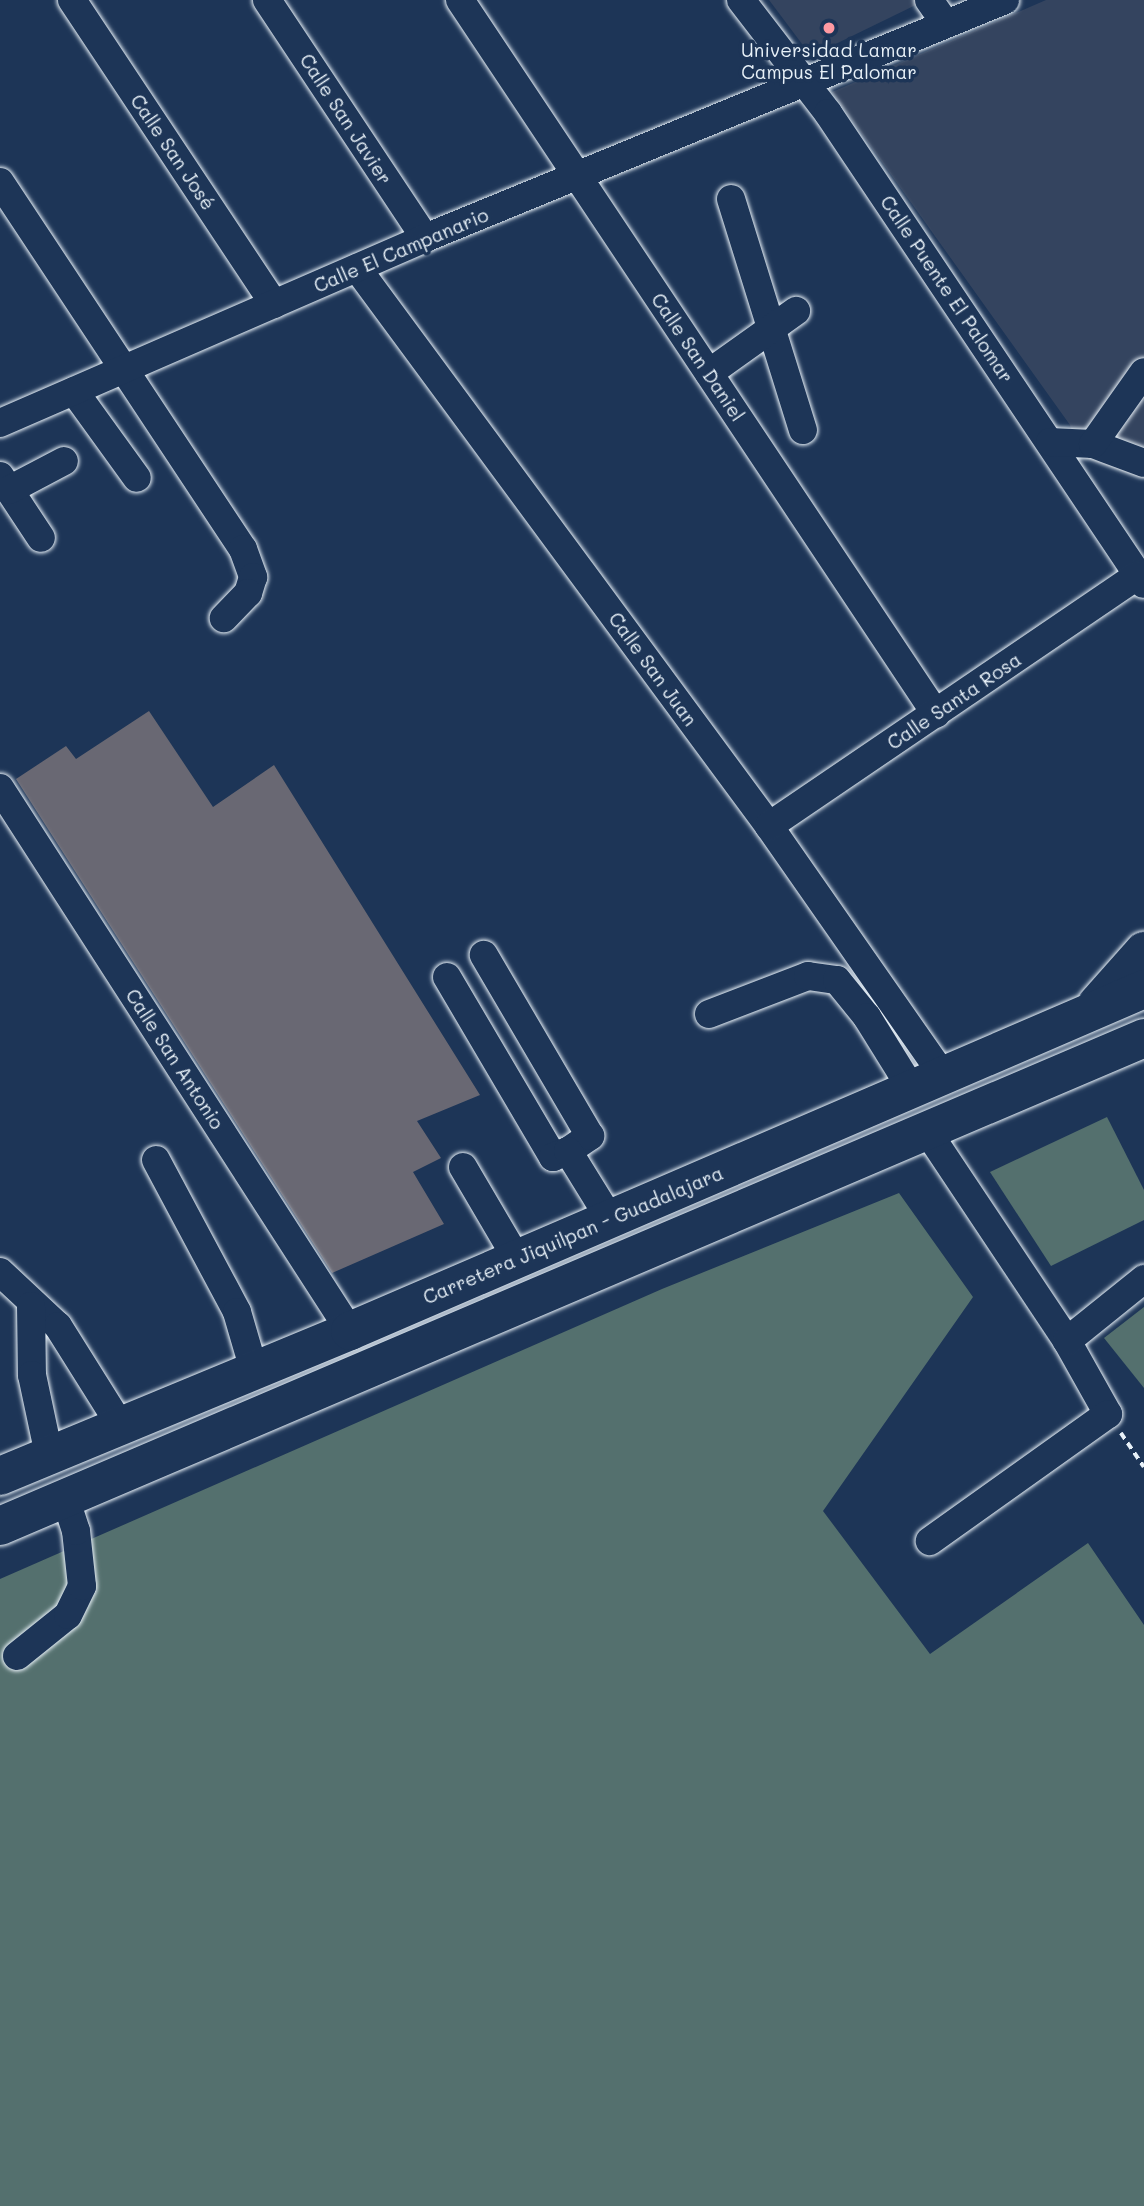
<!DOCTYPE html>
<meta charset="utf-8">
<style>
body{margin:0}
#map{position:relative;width:1144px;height:2206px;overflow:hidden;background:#1d3557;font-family:Mali,sans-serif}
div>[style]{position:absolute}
.built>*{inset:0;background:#34445f}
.green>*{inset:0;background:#54706e}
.building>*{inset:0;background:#696873}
.path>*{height:3.5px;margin-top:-1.75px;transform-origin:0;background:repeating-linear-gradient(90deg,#e8f1f8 0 7px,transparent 0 12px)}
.roads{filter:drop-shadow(0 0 2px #e8f1f8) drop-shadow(0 0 2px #e8f1f8)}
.minor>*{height:28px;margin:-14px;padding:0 14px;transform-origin:14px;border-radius:14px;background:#1d3557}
.highway>*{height:38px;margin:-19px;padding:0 19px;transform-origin:19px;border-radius:19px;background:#1d3557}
.dots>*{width:19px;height:19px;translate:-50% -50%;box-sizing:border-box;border:4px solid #1d3557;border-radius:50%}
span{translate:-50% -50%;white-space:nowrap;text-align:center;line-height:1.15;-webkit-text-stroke:7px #1d3557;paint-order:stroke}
.poi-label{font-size:19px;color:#e8f1f8}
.street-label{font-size:19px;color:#e8f1f8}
</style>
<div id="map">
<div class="built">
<div style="clip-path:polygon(769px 0,926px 0,811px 56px)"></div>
<div style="clip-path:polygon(1046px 0,1144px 0,1144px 479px,1079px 456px,1070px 425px,832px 92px)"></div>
</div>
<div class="green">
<div style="clip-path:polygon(1107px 1117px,1144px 1190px,1144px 1220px,1051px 1266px,990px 1172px)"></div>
<div style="clip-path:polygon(899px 1193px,973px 1297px,823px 1511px,930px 1654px,1088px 1543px,1144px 1625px,1144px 2206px,0 2206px,0 1579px,662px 1289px)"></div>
<div style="clip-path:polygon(1144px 1307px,1144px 1388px,1104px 1338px)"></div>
</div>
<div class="building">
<div style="clip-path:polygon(149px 711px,213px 807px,274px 765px,480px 1095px,417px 1121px,441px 1158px,413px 1172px,444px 1224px,332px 1273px,16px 779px,66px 746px,76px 759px)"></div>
</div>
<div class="path">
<div style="left:1121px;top:1433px;width:41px;rotate:55.9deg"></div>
</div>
<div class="roads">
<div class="minor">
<div style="left:72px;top:0;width:365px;rotate:56.4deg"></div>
<div style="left:267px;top:0;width:286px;rotate:56.4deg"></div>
<div style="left:460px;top:0;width:858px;rotate:56.31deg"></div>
<div style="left:741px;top:0;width:143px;rotate:52.4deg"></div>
<div style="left:828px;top:113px;width:567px;rotate:56.14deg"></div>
<div style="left:929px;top:0;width:29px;rotate:55deg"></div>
<div style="left:0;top:182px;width:440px;rotate:56.5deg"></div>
<div style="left:243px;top:549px;width:30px;rotate:70deg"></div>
<div style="left:253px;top:577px;width:17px;rotate:107deg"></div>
<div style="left:248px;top:593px;width:35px;rotate:134deg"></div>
<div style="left:731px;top:199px;width:242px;rotate:72.7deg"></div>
<div style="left:357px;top:268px;width:694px;rotate:53.56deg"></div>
<div style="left:769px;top:826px;width:304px;rotate:55.1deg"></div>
<div style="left:709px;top:373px;width:107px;rotate:-35.5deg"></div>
<div style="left:74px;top:391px;width:107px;rotate:54.1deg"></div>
<div style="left:0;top:423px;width:464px;rotate:-23.5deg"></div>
<div style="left:425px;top:238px;width:627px;rotate:-22.31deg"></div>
<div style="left:1050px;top:442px;width:43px;rotate:2.7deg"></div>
<div style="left:1093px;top:444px;width:54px;rotate:20.4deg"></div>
<div style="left:1093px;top:444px;width:88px;rotate:-54.7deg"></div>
<div style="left:0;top:476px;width:74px;rotate:56.5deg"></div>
<div style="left:9px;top:490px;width:62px;rotate:-27.8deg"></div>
<div style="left:0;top:788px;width:646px;rotate:57.2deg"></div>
<div style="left:769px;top:826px;width:446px;rotate:-34.2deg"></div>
<div style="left:447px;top:977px;width:209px;rotate:59.5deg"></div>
<div style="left:553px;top:1157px;width:16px;rotate:-22deg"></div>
<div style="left:568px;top:1151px;width:27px;rotate:-34deg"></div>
<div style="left:590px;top:1136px;width:210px;rotate:-120.4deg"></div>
<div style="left:709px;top:1014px;width:106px;rotate:-21deg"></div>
<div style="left:808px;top:976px;width:29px;rotate:8deg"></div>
<div style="left:837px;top:980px;width:48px;rotate:51deg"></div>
<div style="left:867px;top:1017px;width:84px;rotate:58.2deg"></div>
<div style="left:929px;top:1134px;width:249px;rotate:56.3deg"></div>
<div style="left:1067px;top:1341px;width:84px;rotate:60.7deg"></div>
<div style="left:1108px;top:1414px;width:219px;rotate:144.5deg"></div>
<div style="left:568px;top:1151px;width:80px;rotate:58.3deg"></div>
<div style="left:156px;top:1160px;width:172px;rotate:61.9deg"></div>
<div style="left:237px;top:1312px;width:60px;rotate:73.7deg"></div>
<div style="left:463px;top:1167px;width:107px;rotate:59.6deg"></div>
<div style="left:0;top:1272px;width:79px;rotate:43deg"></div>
<div style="left:58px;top:1326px;width:117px;rotate:57.9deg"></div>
<div style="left:31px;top:1306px;width:69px;rotate:89.2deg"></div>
<div style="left:32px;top:1375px;width:82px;rotate:78deg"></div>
<div style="left:1067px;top:1341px;width:99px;rotate:-38.8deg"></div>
<div style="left:17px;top:1656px;width:65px;rotate:-38.8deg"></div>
<div style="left:68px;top:1615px;width:32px;rotate:-64deg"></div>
<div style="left:82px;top:1586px;width:55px;rotate:-96.2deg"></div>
<div style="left:76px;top:1531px;width:35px;rotate:-108deg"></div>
</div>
<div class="highway">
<div style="left:1097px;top:1004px;width:71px;rotate:-48.4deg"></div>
<div style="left:0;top:1476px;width:379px;rotate:-22.5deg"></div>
<div style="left:350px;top:1331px;width:865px;rotate:-23.3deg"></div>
<div style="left:0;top:1526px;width:1244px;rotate:-23.1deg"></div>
</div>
</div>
<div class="dots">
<div style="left:829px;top:28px;background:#ff9aa2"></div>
</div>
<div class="poi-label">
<span style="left:829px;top:61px">Universidad Lamar<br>Campus El Palomar</span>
</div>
<div class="street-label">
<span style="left:346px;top:119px;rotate:57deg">Calle San Javier</span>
<span style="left:173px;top:152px;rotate:56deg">Calle San José</span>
<span style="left:401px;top:250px;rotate:-23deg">Calle El Campanario</span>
<span style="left:947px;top:289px;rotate:56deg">Calle Puente El Palomar</span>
<span style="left:698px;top:357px;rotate:56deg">Calle San Daniel</span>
<span style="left:653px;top:669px;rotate:54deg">Calle San Juan</span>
<span style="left:954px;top:701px;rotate:-34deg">Calle Santa Rosa</span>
<span style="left:175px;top:1059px;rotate:57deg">Calle San Antonio</span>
<span style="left:573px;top:1235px;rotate:-23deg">Carretera Jiquilpan - Guadalajara</span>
</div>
</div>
